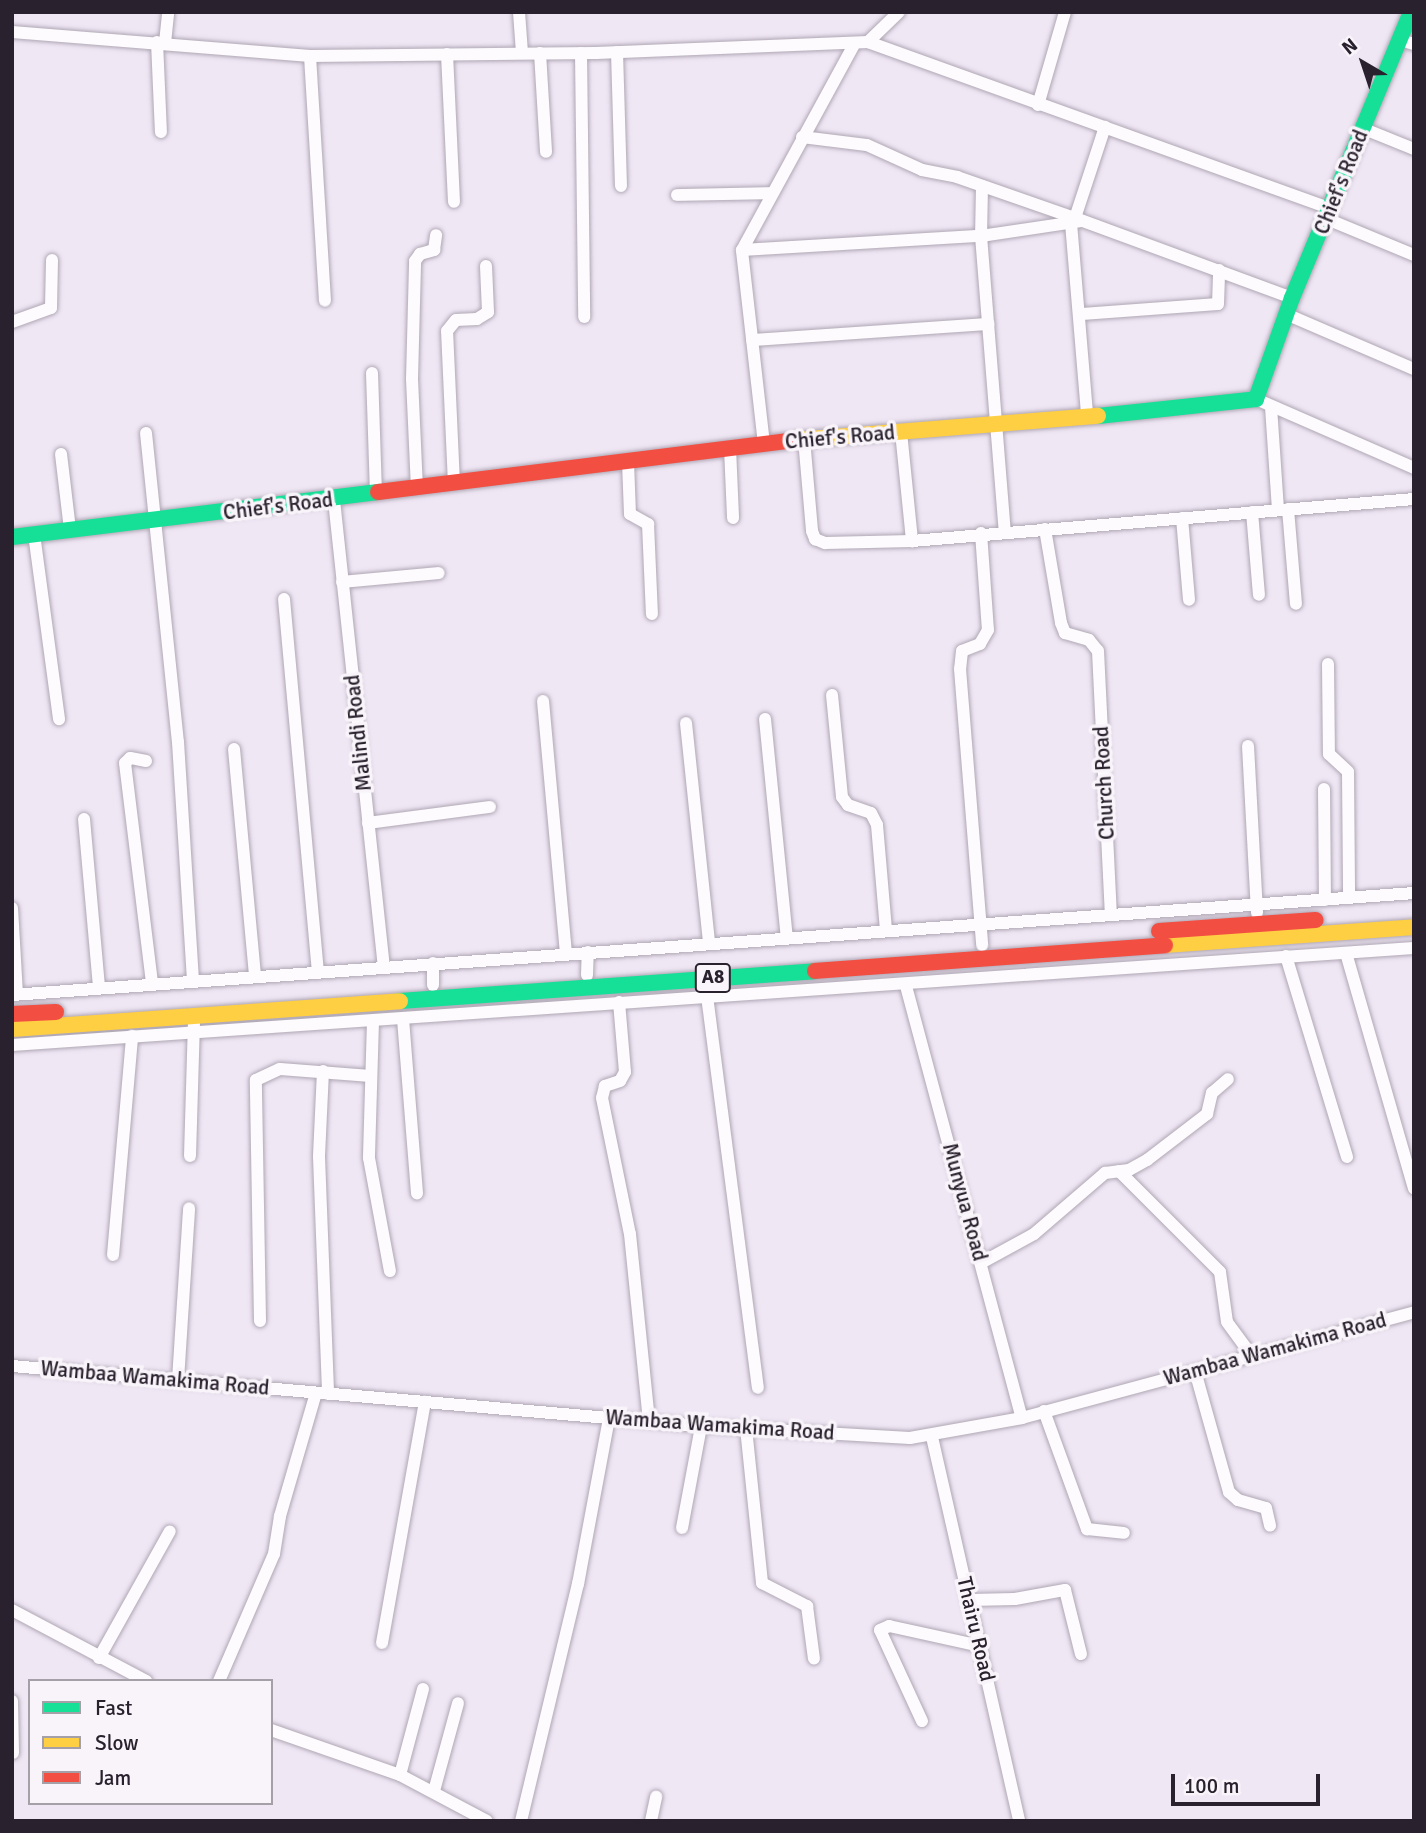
<!DOCTYPE html>
<style>
body{margin:0}
#map{position:relative;width:1426px;height:1833px;overflow:hidden;background:#f0e7f5;font-family:Signika,sans-serif}
div>[style]{position:absolute}
.roads{filter:drop-shadow(0 0 2px #afa7b4) drop-shadow(0 0 2px #afa7b4)}
.street>*{height:12px;margin:-6px;padding:0 6px;transform-origin:6px;border-radius:6px;background:#fdfbfe}
.fast>*{height:16px;margin:-8px;padding:0 8px;transform-origin:8px;border-radius:8px;background:#16e098}
.slow>*{height:16px;margin:-8px;padding:0 8px;transform-origin:8px;border-radius:8px;background:#ffcf43}
.jam>*{height:16px;margin:-8px;padding:0 8px;transform-origin:8px;border-radius:8px;background:#f24e42}
span{translate:-50% -50%;white-space:nowrap;text-align:center;line-height:1.15;-webkit-text-stroke:7px #f8f4fa;paint-order:stroke}
.shield-label span{padding:2px 5px;background:#f8f4fa;border:2px solid;border-radius:5px;-webkit-text-stroke-width:0}
.shield-label{font-size:19px;color:#29212d;font-weight:700}
.street-label{font-size:21px;color:#29212d}
.frame{position:absolute;inset:0;border:14px solid #29212d;pointer-events:none}
.legend{position:absolute;left:28px;top:1679px;width:245px;height:126px;box-sizing:border-box;background:#f8f4fa;border:2px solid #a5a0a8;margin:0;padding:9px 12px;list-style:none;font-size:21px;color:#29212d}
.legend li{display:flex;align-items:center;gap:14px;height:35px}
.legend b{width:35px;border:2px solid #a5a0a8}
.north{position:absolute;left:1328px;top:28px;width:70px;height:70px;-webkit-text-stroke:5px #f8f4fa;paint-order:stroke;rotate:321deg;font-size:19px;font-weight:700;line-height:28px;text-align:center;color:#29212d}
.north::after{content:'';display:block;margin:auto;width:24px;height:32px;background:#29212d;clip-path:polygon(50% 0,100% 100%,50% 72%,0 100%)}
.scale{position:absolute;left:1171px;top:1774px;width:149px;height:32px;box-sizing:border-box;border:4px solid #29212d;border-top:0;padding-left:9px;font-size:21px;line-height:24px;white-space:nowrap;color:#29212d;-webkit-text-stroke:5px #f8f4fa;paint-order:stroke}
</style>
<div id="map">
<div class="roads">
<div class="street">
<div style="left:519px;top:12px;width:41px;rotate:85.8deg"></div>
<div style="left:12px;top:32px;width:299px;rotate:4.6deg"></div>
<div style="left:310px;top:56px;width:286px;rotate:-0.6deg"></div>
<div style="left:596px;top:53px;width:272px;rotate:-2.3deg"></div>
<div style="left:868px;top:42px;width:491px;rotate:19.8deg"></div>
<div style="left:1400px;top:40px;width:15px;rotate:16deg"></div>
<div style="left:157px;top:42px;width:90px;rotate:87.5deg"></div>
<div style="left:868px;top:42px;width:43px;rotate:-44.1deg"></div>
<div style="left:165px;top:43px;width:31px;rotate:-84deg"></div>
<div style="left:617px;top:52px;width:134px;rotate:88.3deg"></div>
<div style="left:540px;top:53px;width:99px;rotate:86.5deg"></div>
<div style="left:581px;top:53px;width:264px;rotate:89.3deg"></div>
<div style="left:447px;top:54px;width:148px;rotate:87.3deg"></div>
<div style="left:310px;top:56px;width:245px;rotate:86.5deg"></div>
<div style="left:1038px;top:105px;width:97px;rotate:-73.8deg"></div>
<div style="left:1362px;top:128px;width:56px;rotate:22deg"></div>
<div style="left:802px;top:137px;width:65px;rotate:7deg"></div>
<div style="left:867px;top:145px;width:60px;rotate:24.4deg"></div>
<div style="left:922px;top:170px;width:36px;rotate:11deg"></div>
<div style="left:957px;top:177px;width:125px;rotate:19.2deg"></div>
<div style="left:1075px;top:218px;width:231px;rotate:20.2deg"></div>
<div style="left:982px;top:186px;width:50px;rotate:91.1deg"></div>
<div style="left:981px;top:236px;width:297px;rotate:85.4deg"></div>
<div style="left:677px;top:195px;width:94px;rotate:-1.2deg"></div>
<div style="left:1075px;top:218px;width:96px;rotate:-71.8deg"></div>
<div style="left:1327px;top:219px;width:94px;rotate:22.5deg"></div>
<div style="left:1071px;top:223px;width:193px;rotate:85.2deg"></div>
<div style="left:742px;top:250px;width:239px;rotate:-3.4deg"></div>
<div style="left:981px;top:236px;width:101px;rotate:-8.5deg"></div>
<div style="left:1082px;top:314px;width:136px;rotate:-4.2deg"></div>
<div style="left:1218px;top:304px;width:34px;rotate:-88deg"></div>
<div style="left:1286px;top:314px;width:139px;rotate:23.3deg"></div>
<div style="left:12px;top:322px;width:41px;rotate:-19.7deg"></div>
<div style="left:51px;top:308px;width:48px;rotate:-88.8deg"></div>
<div style="left:752px;top:340px;width:237px;rotate:-3.9deg"></div>
<div style="left:372px;top:373px;width:121px;rotate:88.1deg"></div>
<div style="left:1256px;top:399px;width:172px;rotate:23.6deg"></div>
<div style="left:1271px;top:407px;width:103px;rotate:86.1deg"></div>
<div style="left:901px;top:432px;width:110px;rotate:84.2deg"></div>
<div style="left:146px;top:433px;width:311px;rotate:84.1deg"></div>
<div style="left:178px;top:742px;width:237px;rotate:86.4deg"></div>
<div style="left:804px;top:439px;width:92px;rotate:85deg"></div>
<div style="left:812px;top:531px;width:9px;rotate:69deg"></div>
<div style="left:815px;top:539px;width:11px;rotate:22deg"></div>
<div style="left:825px;top:543px;width:87px;rotate:-1.3deg"></div>
<div style="left:912px;top:541px;width:504px;rotate:-4.78deg"></div>
<div style="left:764px;top:444px;width:195px;rotate:-96.5deg"></div>
<div style="left:742px;top:250px;width:234px;rotate:-61.4deg"></div>
<div style="left:730px;top:448px;width:70px;rotate:87.5deg"></div>
<div style="left:61px;top:454px;width:77px;rotate:83.2deg"></div>
<div style="left:628px;top:462px;width:52px;rotate:87.8deg"></div>
<div style="left:630px;top:514px;width:21px;rotate:29deg"></div>
<div style="left:648px;top:524px;width:90px;rotate:87.5deg"></div>
<div style="left:454px;top:484px;width:153px;rotate:-92.6deg"></div>
<div style="left:447px;top:331px;width:14px;rotate:-51deg"></div>
<div style="left:456px;top:320px;width:21px;rotate:-3deg"></div>
<div style="left:477px;top:319px;width:13px;rotate:-32deg"></div>
<div style="left:488px;top:312px;width:46px;rotate:-92.5deg"></div>
<div style="left:417px;top:489px;width:110px;rotate:-92.6deg"></div>
<div style="left:412px;top:379px;width:118px;rotate:-88.5deg"></div>
<div style="left:415px;top:261px;width:9px;rotate:-54deg"></div>
<div style="left:420px;top:254px;width:15px;rotate:-16deg"></div>
<div style="left:434px;top:250px;width:15px;rotate:-82deg"></div>
<div style="left:334px;top:500px;width:468px;rotate:83.9deg"></div>
<div style="left:1288px;top:509px;width:95px;rotate:85.2deg"></div>
<div style="left:1252px;top:512px;width:83px;rotate:85.2deg"></div>
<div style="left:1182px;top:518px;width:82px;rotate:85.1deg"></div>
<div style="left:1045px;top:529px;width:95px;rotate:80.3deg"></div>
<div style="left:1061px;top:623px;width:11px;rotate:68deg"></div>
<div style="left:1065px;top:633px;width:25px;rotate:16deg"></div>
<div style="left:1089px;top:640px;width:14px;rotate:51deg"></div>
<div style="left:1098px;top:651px;width:264px;rotate:87.2deg"></div>
<div style="left:981px;top:533px;width:97px;rotate:85.9deg"></div>
<div style="left:988px;top:630px;width:16px;rotate:120deg"></div>
<div style="left:980px;top:644px;width:19px;rotate:159deg"></div>
<div style="left:962px;top:651px;width:18px;rotate:96deg"></div>
<div style="left:960px;top:669px;width:277px;rotate:85.4deg"></div>
<div style="left:34px;top:534px;width:187px;rotate:82.3deg"></div>
<div style="left:342px;top:582px;width:97px;rotate:-5.3deg"></div>
<div style="left:284px;top:599px;width:375px;rotate:84.8deg"></div>
<div style="left:1328px;top:664px;width:90px;rotate:89.4deg"></div>
<div style="left:1329px;top:754px;width:26px;rotate:43deg"></div>
<div style="left:1348px;top:772px;width:126px;rotate:89.5deg"></div>
<div style="left:832px;top:695px;width:102px;rotate:84.4deg"></div>
<div style="left:842px;top:797px;width:10px;rotate:53deg"></div>
<div style="left:848px;top:805px;width:24px;rotate:19deg"></div>
<div style="left:871px;top:813px;width:13px;rotate:63deg"></div>
<div style="left:877px;top:825px;width:106px;rotate:85.1deg"></div>
<div style="left:543px;top:701px;width:253px;rotate:84.8deg"></div>
<div style="left:765px;top:719px;width:220px;rotate:84.3deg"></div>
<div style="left:686px;top:723px;width:221px;rotate:84deg"></div>
<div style="left:1248px;top:746px;width:167px;rotate:86.9deg"></div>
<div style="left:234px;top:749px;width:228px;rotate:84.7deg"></div>
<div style="left:146px;top:761px;width:16px;rotate:-169deg"></div>
<div style="left:130px;top:758px;width:7px;rotate:135deg"></div>
<div style="left:125px;top:763px;width:221px;rotate:83deg"></div>
<div style="left:1324px;top:789px;width:111px;rotate:89.5deg"></div>
<div style="left:84px;top:819px;width:168px;rotate:84.9deg"></div>
<div style="left:368px;top:823px;width:123px;rotate:-7.5deg"></div>
<div style="left:12px;top:908px;width:86px;rotate:86.7deg"></div>
<div style="left:1346px;top:953px;width:245px;rotate:73.9deg"></div>
<div style="left:1286px;top:956px;width:210px;rotate:73.1deg"></div>
<div style="left:433px;top:963px;width:22px;rotate:90deg"></div>
<div style="left:587px;top:975px;width:23px;rotate:-88deg"></div>
<div style="left:906px;top:986px;width:447px;rotate:75deg"></div>
<div style="left:12px;top:995px;width:1406px;rotate:-4.16deg"></div>
<div style="left:707px;top:996px;width:395px;rotate:82.6deg"></div>
<div style="left:619px;top:1002px;width:70px;rotate:85.1deg"></div>
<div style="left:625px;top:1072px;width:10px;rotate:119deg"></div>
<div style="left:620px;top:1081px;width:16px;rotate:162deg"></div>
<div style="left:605px;top:1086px;width:12px;rotate:104deg"></div>
<div style="left:602px;top:1098px;width:139px;rotate:78.4deg"></div>
<div style="left:630px;top:1234px;width:187px;rotate:84.2deg"></div>
<div style="left:403px;top:1019px;width:175px;rotate:85.4deg"></div>
<div style="left:373px;top:1021px;width:137px;rotate:91.7deg"></div>
<div style="left:369px;top:1158px;width:115px;rotate:79.5deg"></div>
<div style="left:12px;top:1045px;width:1405px;rotate:-3.96deg"></div>
<div style="left:323px;top:1071px;width:86px;rotate:92.7deg"></div>
<div style="left:319px;top:1157px;width:237px;rotate:87.8deg"></div>
<div style="left:190px;top:1156px;width:133px;rotate:-88.3deg"></div>
<div style="left:1119px;top:1171px;width:143px;rotate:45deg"></div>
<div style="left:1220px;top:1272px;width:50px;rotate:82deg"></div>
<div style="left:1227px;top:1322px;width:42px;rotate:53.7deg"></div>
<div style="left:113px;top:1255px;width:220px;rotate:-85deg"></div>
<div style="left:981px;top:1263px;width:60px;rotate:-28.7deg"></div>
<div style="left:1034px;top:1234px;width:94px;rotate:-40.7deg"></div>
<div style="left:1105px;top:1173px;width:24px;rotate:-7deg"></div>
<div style="left:1129px;top:1170px;width:21px;rotate:-29deg"></div>
<div style="left:1147px;top:1160px;width:76px;rotate:-37.5deg"></div>
<div style="left:1207px;top:1114px;width:22px;rotate:-77deg"></div>
<div style="left:1212px;top:1093px;width:21px;rotate:-41deg"></div>
<div style="left:260px;top:1321px;width:241px;rotate:-91deg"></div>
<div style="left:256px;top:1080px;width:26px;rotate:-25deg"></div>
<div style="left:280px;top:1069px;width:91px;rotate:4.4deg"></div>
<div style="left:12px;top:1366px;width:692px;rotate:4.98deg"></div>
<div style="left:701px;top:1426px;width:209px;rotate:3.3deg"></div>
<div style="left:910px;top:1438px;width:114px;rotate:-10.1deg"></div>
<div style="left:1022px;top:1418px;width:406px;rotate:-15.1deg"></div>
<div style="left:1195px;top:1371px;width:126px;rotate:74.3deg"></div>
<div style="left:1229px;top:1492px;width:12px;rotate:42deg"></div>
<div style="left:1238px;top:1500px;width:29px;rotate:16deg"></div>
<div style="left:1266px;top:1508px;width:18px;rotate:77deg"></div>
<div style="left:178px;top:1380px;width:172px;rotate:-86.3deg"></div>
<div style="left:1044px;top:1411px;width:126px;rotate:70deg"></div>
<div style="left:1087px;top:1529px;width:37px;rotate:6deg"></div>
<div style="left:746px;top:1428px;width:156px;rotate:84.1deg"></div>
<div style="left:762px;top:1583px;width:51px;rotate:27.1deg"></div>
<div style="left:807px;top:1606px;width:53px;rotate:82.5deg"></div>
<div style="left:932px;top:1437px;width:394px;rotate:77.2deg"></div>
<div style="left:682px;top:1528px;width:104px;rotate:-79.4deg"></div>
<div style="left:970px;top:1600px;width:45px;rotate:-1.3deg"></div>
<div style="left:1015px;top:1599px;width:51px;rotate:-10.2deg"></div>
<div style="left:1065px;top:1590px;width:66px;rotate:76deg"></div>
<div style="left:12px;top:1610px;width:152px;rotate:27.9deg"></div>
<div style="left:382px;top:1643px;width:245px;rotate:-79.9deg"></div>
<div style="left:99px;top:1658px;width:145px;rotate:-60.8deg"></div>
<div style="left:219px;top:1681px;width:138px;rotate:-66.6deg"></div>
<div style="left:274px;top:1554px;width:38px;rotate:-81deg"></div>
<div style="left:280px;top:1516px;width:128px;rotate:-73.7deg"></div>
<div style="left:12px;top:1701px;width:52px;rotate:88.9deg"></div>
<div style="left:922px;top:1721px;width:100px;rotate:-114.8deg"></div>
<div style="left:880px;top:1630px;width:10px;rotate:-24deg"></div>
<div style="left:889px;top:1626px;width:94px;rotate:12.3deg"></div>
<div style="left:271px;top:1730px;width:137px;rotate:19.2deg"></div>
<div style="left:400px;top:1775px;width:98px;rotate:27.9deg"></div>
<div style="left:400px;top:1775px;width:89px;rotate:-75deg"></div>
<div style="left:434px;top:1791px;width:91px;rotate:-74.7deg"></div>
<div style="left:521px;top:1821px;width:244px;rotate:-76.5deg"></div>
<div style="left:578px;top:1584px;width:169px;rotate:-79.4deg"></div>
<div style="left:651px;top:1821px;width:25px;rotate:-78deg"></div>
</div>
<div class="fast">
<div style="left:1098px;top:416px;width:159px;rotate:-6.1deg"></div>
<div style="left:1256px;top:399px;width:107px;rotate:-70.4deg"></div>
<div style="left:1292px;top:298px;width:310px;rotate:-67.4deg"></div>
<div style="left:12px;top:537px;width:369px;rotate:-7deg"></div>
<div style="left:400px;top:1001px;width:416px;rotate:-4.1deg"></div>
</div>
<div class="slow">
<div style="left:797px;top:440px;width:302px;rotate:-4.6deg"></div>
<div style="left:1165px;top:945px;width:250px;rotate:-4.1deg"></div>
<div style="left:12px;top:1029px;width:389px;rotate:-4.1deg"></div>
</div>
<div class="jam">
<div style="left:378px;top:492px;width:422px;rotate:-7.1deg"></div>
<div style="left:1159px;top:931px;width:157px;rotate:-4deg"></div>
<div style="left:815px;top:971px;width:351px;rotate:-4.2deg"></div>
<div style="left:12px;top:1014px;width:44px;rotate:-2.6deg"></div>
</div>
</div>
<div class="shield-label">
<span style="left:713px;top:978px">A8</span>
</div>
<div class="street-label">
<span style="left:1341px;top:182px;rotate:-68deg">Chief's Road</span>
<span style="left:840px;top:437px;rotate:-5deg">Chief's Road</span>
<span style="left:278px;top:506px;rotate:-7deg">Chief's Road</span>
<span style="left:358px;top:733px;rotate:-96deg">Malindi Road</span>
<span style="left:1104px;top:783px;rotate:-93deg">Church Road</span>
<span style="left:965px;top:1202px;rotate:75deg">Munyua Road</span>
<span style="left:1275px;top:1349px;rotate:-15deg">Wambaa Wamakima Road</span>
<span style="left:155px;top:1378px;rotate:5deg">Wambaa Wamakima Road</span>
<span style="left:720px;top:1425px;rotate:4deg">Wambaa Wamakima Road</span>
<span style="left:976px;top:1629px;rotate:77deg">Thairu Road</span>
</div>
<div class="frame"></div>
<ul class="legend">
<li><b style="height:9px;background:#16e098"></b>Fast</li>
<li><b style="height:9px;background:#ffcf43"></b>Slow</li>
<li><b style="height:9px;background:#f24e42"></b>Jam</li>
</ul>
<div class="north">N</div>
<div class="scale">100 m</div>
</div>
